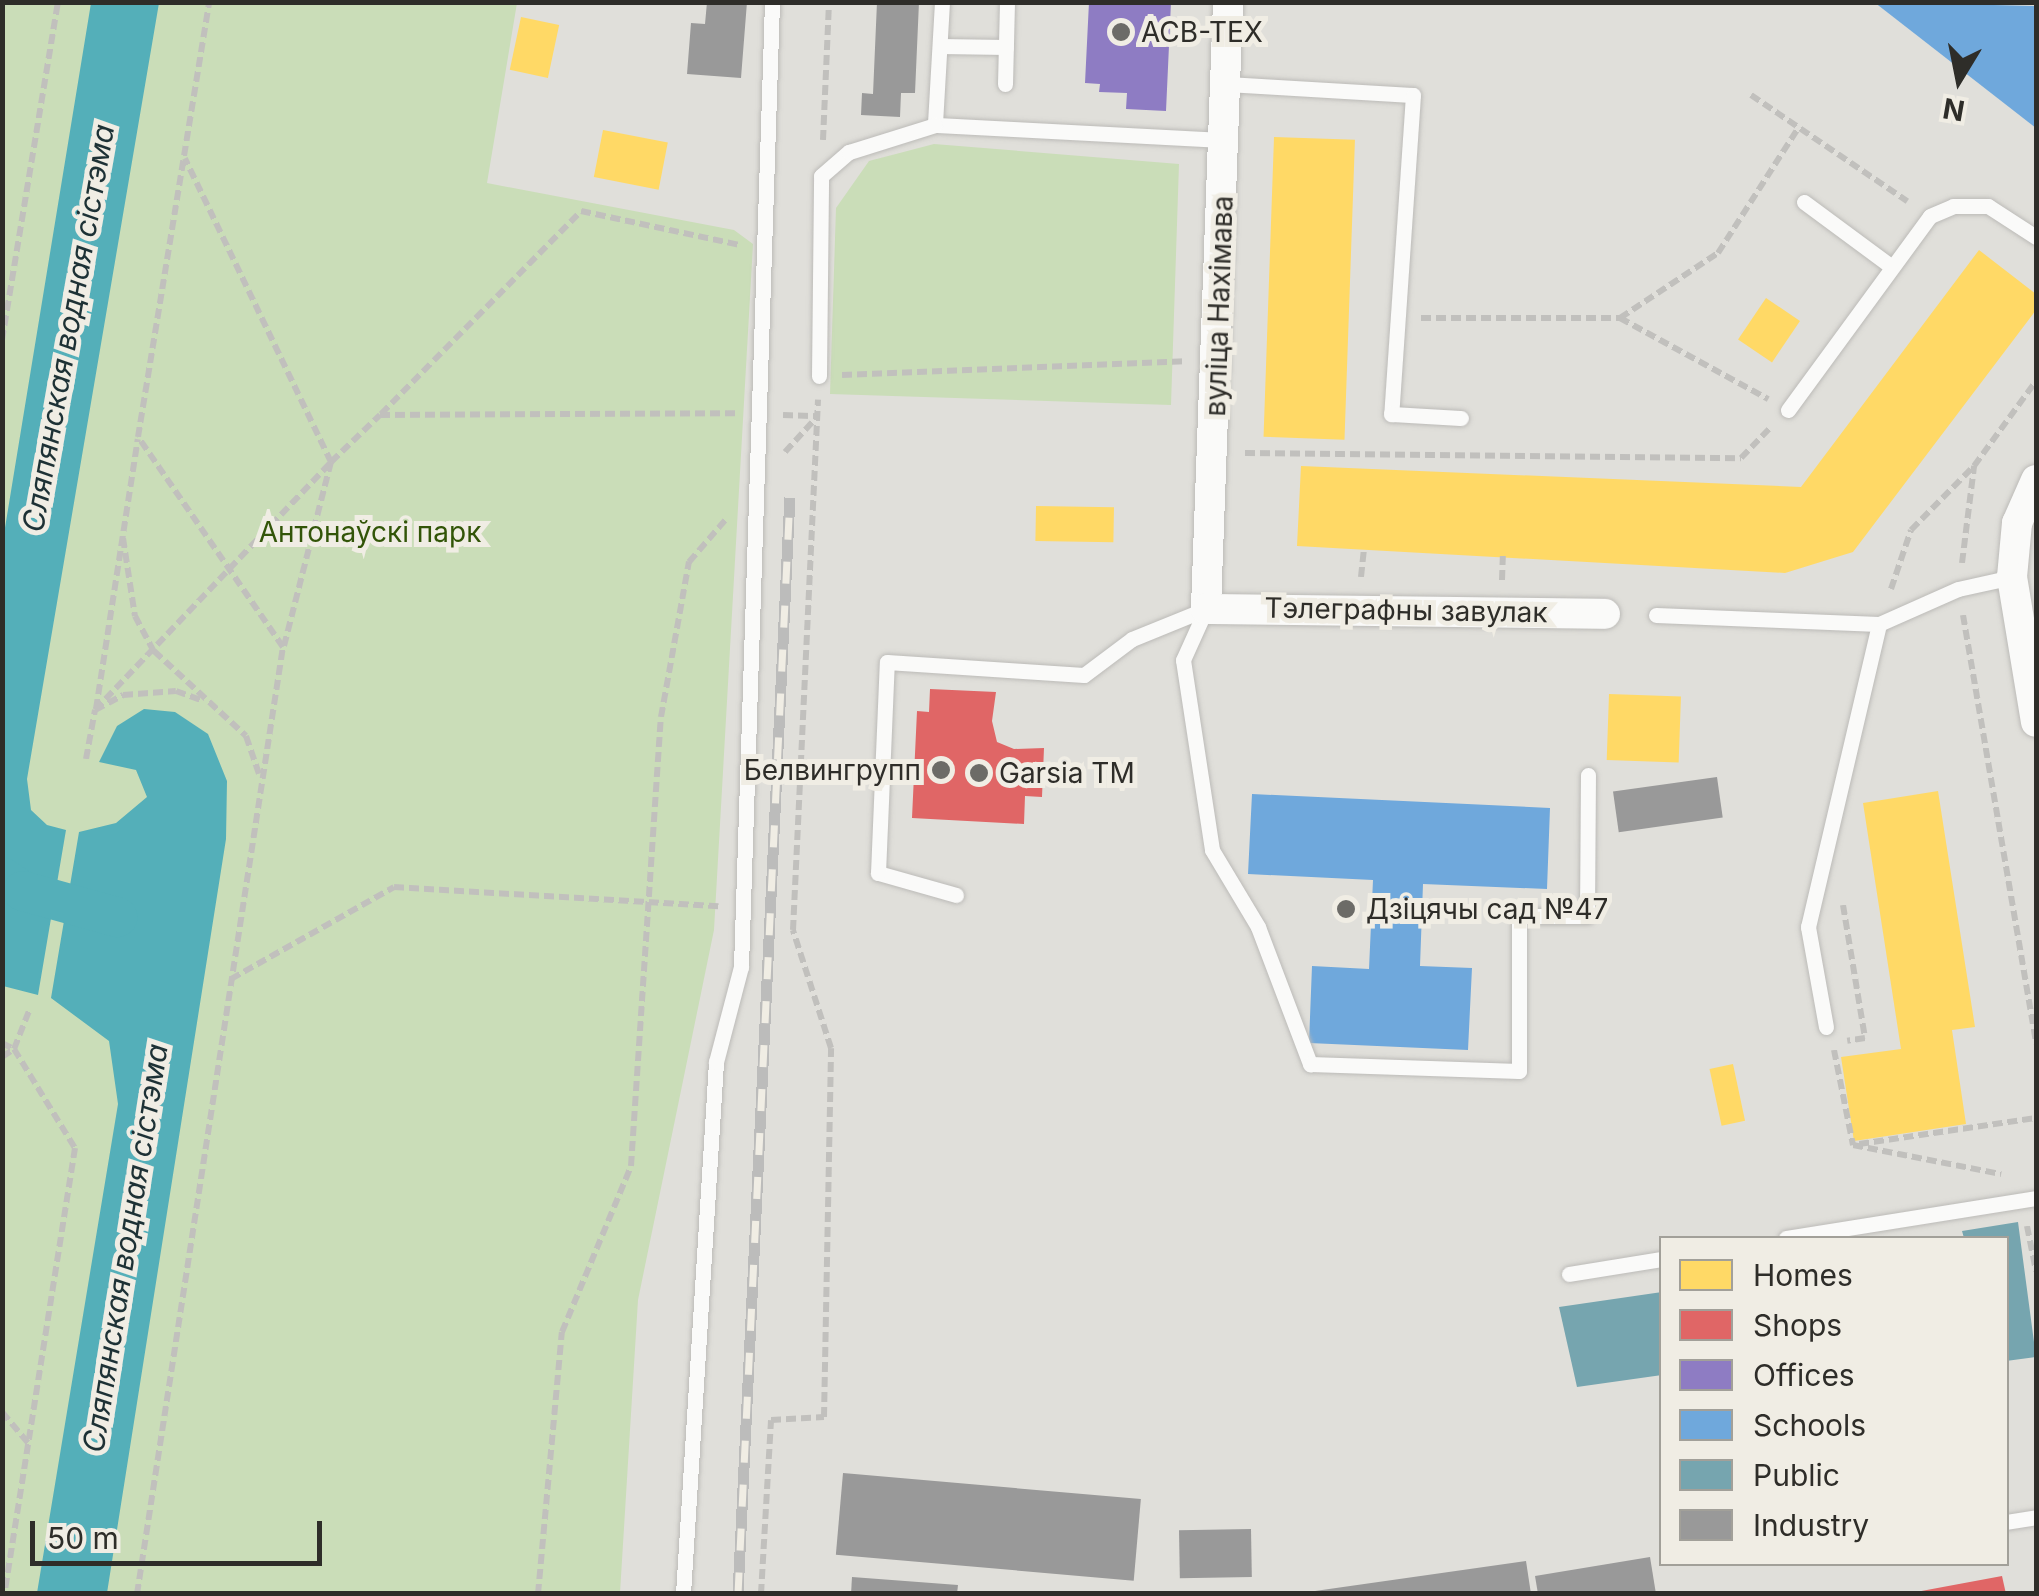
<!DOCTYPE html>
<meta charset="utf-8">
<style>
body{margin:0}
#map{position:relative;width:2039px;height:1596px;overflow:hidden;background:#e0dfda;font-family:Inter,sans-serif}
div>[style]{position:absolute}
.green>*{inset:0;background:#caddb8}
.water>*{inset:0;background:#54afb9}
.homes>*{inset:0;background:#ffd966;transform-origin:0 0}
.shops>*{inset:0;background:#e06666}
.offices>*{inset:0;background:#8e7cc3}
.schools>*{inset:0;background:#6fa8dc}
.public>*{inset:0;background:#76a5af}
.industry>*{inset:0;background:#999;transform-origin:0 0}
.canal>*{height:40px;margin:-20px;padding:0 20px;transform-origin:20px;border-radius:20px;background:#54afb9}
.path>*{height:6px;margin-top:-3px;transform-origin:0;background:repeating-linear-gradient(90deg,#c1c0bd 0 10px,transparent 0 15px)}
.roads{filter:drop-shadow(0 0 2px #bcbbb8) drop-shadow(0 0 2px #bcbbb8)}
.service>*{height:15px;margin:-7.5px;padding:0 7.5px;transform-origin:7.5px;border-radius:7.5px;background:#fafaf9}
.minor>*{height:30px;margin:-15px;padding:0 15px;transform-origin:15px;border-radius:15px;background:#fafaf9}
.rail>*{height:11px;margin-top:-5.5px;transform-origin:0;background:repeating-linear-gradient(90deg,#f0ede4 0 22px,#bcbcbb 0 44px);box-sizing:border-box;border-block:2px solid #bcbcbb}
.dots>*{width:28px;height:28px;translate:-50% -50%;box-sizing:border-box;border:5px solid #f0ede4;border-radius:50%}
span{translate:-50% -50%;white-space:nowrap;text-align:center;line-height:1.15;-webkit-text-stroke:10px #f0ede4;paint-order:stroke}
.poi-label{font-size:28px;color:#2e2d29}
.left{translate:0 -50%;text-align:left}
.right{translate:-100% -50%;text-align:right}
.street-label{font-size:28px;color:#2e2d29}
.park-label{font-size:28px;color:#325508}
.water-label{font-size:30px;color:#1d3135;font-style:italic}
.frame{position:absolute;inset:0;border:5px solid #2e2d29;pointer-events:none}
.legend{position:absolute;left:1659px;top:1236px;width:350px;height:330px;box-sizing:border-box;background:#f0ede4;border:2px solid #a2a099;margin:0;padding:12px 18px;list-style:none;font-size:30px;color:#2e2d29}
.legend li{display:flex;align-items:center;gap:20px;height:50px}
.legend b{width:50px;border:2px solid #a2a099}
.north{position:absolute;left:1909px;top:30px;width:100px;height:100px;-webkit-text-stroke:8px #f0ede4;paint-order:stroke;rotate:190deg;font-size:28px;font-weight:700;line-height:40px;text-align:center;color:#2e2d29}
.north::after{content:'';display:block;margin:auto;width:35px;height:45px;background:#2e2d29;clip-path:polygon(50% 0,100% 100%,50% 72%,0 100%)}
.scale{position:absolute;left:30px;top:1521px;width:292px;height:45px;box-sizing:border-box;border:5px solid #2e2d29;border-top:0;padding-left:12px;font-size:30px;line-height:35px;white-space:nowrap;color:#2e2d29;-webkit-text-stroke:8px #f0ede4;paint-order:stroke}
</style>
<div id="map">
<div class="green">
<div style="clip-path:polygon(3px 3px,517px 3px,487px 183px,734px 230px,753px 244px,714px 930px,638px 1300px,620px 1593px,3px 1594px)"></div>
<div style="clip-path:polygon(934px 144px,1179px 164px,1171px 405px,830px 394px,836px 208px,869px 161px)"></div>
</div>
<div class="water">
<div style="clip-path:polygon(91px 3px,159px 3px,27px 779px,31px 810px,47px 825px,66px 830px,38px 995px,3px 986px,3px 540px)"></div>
<div style="clip-path:polygon(144px 709px,175px 712px,208px 734px,227px 781px,226px 839px,107px 1593px,37px 1593px,118px 1104px,109px 1041px,51px 998px,79px 832px,116px 823px,147px 797px,136px 770px,99px 762px,117px 726px)"></div>
</div>
<div class="homes">
<div style="left:521px;top:17px;width:39px;height:54px;rotate:12deg"></div>
<div style="left:603px;top:130px;width:66px;height:48px;rotate:11deg"></div>
<div style="left:1274px;top:137px;width:81px;height:300px;rotate:2deg"></div>
<div style="clip-path:polygon(1979px 250px,2036px 294px,2036px 310px,1853px 552px,1785px 573px,1297px 546px,1301px 466px,1801px 487px)"></div>
<div style="left:1766px;top:298px;width:41px;height:50px;rotate:34deg"></div>
<div style="left:1036px;top:506px;width:78px;height:35px;rotate:1deg"></div>
<div style="left:1609px;top:694px;width:72px;height:66px;rotate:2deg"></div>
<div style="clip-path:polygon(1938px 791px,1975px 1027px,1952px 1030px,1966px 1124px,1854px 1141px,1841px 1057px,1901px 1049px,1863px 803px)"></div>
<div style="left:1733px;top:1064px;width:58px;height:24px;rotate:78deg"></div>
</div>
<div class="shops">
<div style="clip-path:polygon(930px 689px,996px 692px,992px 721px,997px 742px,1014px 749px,1044px 748px,1042px 797px,1025px 796px,1024px 824px,912px 818px,917px 711px,929px 712px)"></div>
<div style="clip-path:polygon(2002px 1576px,2006px 1594px,1917px 1594px,1916px 1592px)"></div>
</div>
<div class="offices">
<div style="clip-path:polygon(1089px 2px,1171px 2px,1166px 111px,1126px 109px,1127px 93px,1099px 92px,1100px 84px,1085px 83px)"></div>
</div>
<div class="schools">
<div style="clip-path:polygon(1874px 2px,2036px 6px,2036px 128px)"></div>
<div style="clip-path:polygon(1252px 794px,1550px 808px,1547px 889px,1423px 884px,1420px 966px,1472px 968px,1468px 1050px,1309px 1043px,1312px 966px,1369px 969px,1373px 880px,1248px 874px)"></div>
</div>
<div class="public">
<div style="clip-path:polygon(2018px 1222px,2036px 1357px,2006px 1361px,2006px 1238px,1964px 1238px,1962px 1231px)"></div>
<div style="clip-path:polygon(1662px 1292px,1662px 1375px,1577px 1387px,1559px 1307px)"></div>
</div>
<div class="industry">
<div style="clip-path:polygon(707px 2px,747px 2px,741px 78px,687px 74px,691px 23px,705px 24px)"></div>
<div style="clip-path:polygon(877px 2px,919px 2px,915px 93px,901px 93px,900px 117px,861px 115px,862px 93px,873px 94px)"></div>
<div style="left:1717px;top:777px;width:41px;height:105px;rotate:82deg"></div>
<div style="left:843px;top:1473px;width:299px;height:82px;rotate:5deg"></div>
<div style="left:1251px;top:1529px;width:48px;height:72px;rotate:89deg"></div>
<div style="clip-path:polygon(1650px 1557px,1656px 1594px,1538px 1594px,1535px 1576px)"></div>
<div style="clip-path:polygon(1526px 1561px,1531px 1594px,1315px 1594px,1315px 1591px)"></div>
<div style="clip-path:polygon(852px 1577px,958px 1585px,957px 1594px,851px 1594px)"></div>
</div>
<div class="canal">
<div style="left:2px;top:877px;width:25px;rotate:34deg"></div>
<div style="left:23px;top:891px;width:98px;rotate:15.5deg"></div>
</div>
<div class="path">
<div style="left:1751px;top:95px;width:189px;rotate:34.2deg"></div>
<div style="left:823px;top:140px;width:138px;rotate:-87.5deg"></div>
<div style="left:1421px;top:318px;width:199px"></div>
<div style="left:1620px;top:318px;width:118px;rotate:-33.6deg"></div>
<div style="left:1718px;top:253px;width:150px;rotate:-57.3deg"></div>
<div style="left:1620px;top:318px;width:169px;rotate:28.7deg"></div>
<div style="left:2px;top:340px;width:343px;rotate:-80.6deg"></div>
<div style="left:842px;top:375px;width:343px;rotate:-2.3deg"></div>
<div style="left:381px;top:414px;width:285px;rotate:-45.4deg"></div>
<div style="left:581px;top:211px;width:163px;rotate:12.1deg"></div>
<div style="left:783px;top:415px;width:35px;rotate:2deg"></div>
<div style="left:785px;top:452px;width:47px;rotate:-47.6deg"></div>
<div style="left:1245px;top:453px;width:496px;rotate:0.6deg"></div>
<div style="left:1741px;top:458px;width:42px;rotate:-46deg"></div>
<div style="left:123px;top:538px;width:79px;rotate:81.3deg"></div>
<div style="left:135px;top:616px;width:40px;rotate:62deg"></div>
<div style="left:154px;top:651px;width:125px;rotate:42.7deg"></div>
<div style="left:246px;top:736px;width:40px;rotate:71.1deg"></div>
<div style="left:1962px;top:563px;width:98px;rotate:-82.9deg"></div>
<div style="left:1974px;top:466px;width:105px;rotate:-53.9deg"></div>
<div style="left:1361px;top:577px;width:28px;rotate:-84deg"></div>
<div style="left:1502px;top:580px;width:24px;rotate:-88deg"></div>
<div style="left:1891px;top:589px;width:62px;rotate:-71.3deg"></div>
<div style="left:1911px;top:530px;width:90px;rotate:-45.5deg"></div>
<div style="left:1963px;top:615px;width:435px;rotate:80.3deg"></div>
<div style="left:284px;top:646px;width:190px;rotate:-75.7deg"></div>
<div style="left:331px;top:462px;width:68px;rotate:-43.8deg"></div>
<div style="left:380px;top:415px;width:355px;rotate:-0.3deg"></div>
<div style="left:96px;top:709px;width:273px;rotate:-81.2deg"></div>
<div style="left:95px;top:710px;width:342px;rotate:-46.4deg"></div>
<div style="left:331px;top:462px;width:337px;rotate:-115.7deg"></div>
<div style="left:86px;top:759px;width:50px;rotate:-79.6deg"></div>
<div style="left:95px;top:710px;width:32px;rotate:-28deg"></div>
<div style="left:123px;top:695px;width:53px;rotate:-4.3deg"></div>
<div style="left:176px;top:691px;width:29px;rotate:20deg"></div>
<div style="left:1843px;top:905px;width:135px;rotate:80.6deg"></div>
<div style="left:1865px;top:1038px;width:18px;rotate:171deg"></div>
<div style="left:231px;top:979px;width:187px;rotate:-29.4deg"></div>
<div style="left:394px;top:887px;width:325px;rotate:3.4deg"></div>
<div style="left:2px;top:1043px;width:13px;rotate:27deg"></div>
<div style="left:14px;top:1049px;width:116px;rotate:58.4deg"></div>
<div style="left:75px;top:1148px;width:452px;rotate:99deg"></div>
<div style="left:1834px;top:1050px;width:97px;rotate:78.7deg"></div>
<div style="left:1853px;top:1145px;width:151px;rotate:11.1deg"></div>
<div style="left:2px;top:1057px;width:14px;rotate:-34deg"></div>
<div style="left:14px;top:1049px;width:41px;rotate:-68.5deg"></div>
<div style="left:1859px;top:1144px;width:179px;rotate:-8.4deg"></div>
<div style="left:2027px;top:1226px;width:46px;rotate:78.7deg"></div>
<div style="left:2px;top:1412px;width:42px;rotate:49.8deg"></div>
<div style="left:137px;top:1594px;width:958px;rotate:-81.24deg"></div>
<div style="left:283px;top:647px;width:255px;rotate:-124.6deg"></div>
<div style="left:138px;top:437px;width:441px;rotate:-80.7deg"></div>
<div style="left:538px;top:1594px;width:263px;rotate:-84.8deg"></div>
<div style="left:562px;top:1332px;width:180px;rotate:-67.4deg"></div>
<div style="left:631px;top:1166px;width:450px;rotate:-86.2deg"></div>
<div style="left:661px;top:717px;width:158px;rotate:-79.8deg"></div>
<div style="left:689px;top:562px;width:58px;rotate:-49.2deg"></div>
<div style="left:761px;top:1594px;width:174px;rotate:-86.7deg"></div>
<div style="left:771px;top:1420px;width:53px;rotate:-3.2deg"></div>
<div style="left:824px;top:1417px;width:369px;rotate:-88.9deg"></div>
<div style="left:831px;top:1048px;width:124px;rotate:-107.9deg"></div>
<div style="left:793px;top:930px;width:531px;rotate:-87.3deg"></div>
</div>
<div class="roads">
<div class="service">
<div style="left:942px;top:2px;width:123px;rotate:93.3deg"></div>
<div style="left:935px;top:125px;width:290px;rotate:3deg"></div>
<div style="left:940px;top:46px;width:66px;rotate:0.9deg"></div>
<div style="left:1005px;top:84px;width:82px;rotate:-88.6deg"></div>
<div style="left:1226px;top:84px;width:187px;rotate:3.4deg"></div>
<div style="left:1413px;top:95px;width:320px;rotate:93.9deg"></div>
<div style="left:1391px;top:414px;width:70px;rotate:3.3deg"></div>
<div style="left:1804px;top:202px;width:109px;rotate:36.5deg"></div>
<div style="left:819px;top:376px;width:200px;rotate:-89.4deg"></div>
<div style="left:821px;top:176px;width:37px;rotate:-41deg"></div>
<div style="left:849px;top:152px;width:90px;rotate:-17.4deg"></div>
<div style="left:1788px;top:410px;width:240px;rotate:-53.8deg"></div>
<div style="left:1930px;top:216px;width:25px;rotate:-23deg"></div>
<div style="left:1953px;top:206px;width:35px"></div>
<div style="left:1988px;top:206px;width:57px;rotate:32.9deg"></div>
<div style="left:1206px;top:609px;width:56px;rotate:114.3deg"></div>
<div style="left:1183px;top:660px;width:192px;rotate:81.3deg"></div>
<div style="left:1212px;top:850px;width:90px;rotate:59.1deg"></div>
<div style="left:1258px;top:927px;width:147px;rotate:69.2deg"></div>
<div style="left:1310px;top:1064px;width:209px;rotate:1.9deg"></div>
<div style="left:1519px;top:1071px;width:155px;rotate:-90deg"></div>
<div style="left:1519px;top:916px;width:68px"></div>
<div style="left:1587px;top:916px;width:141px;rotate:-89.6deg"></div>
<div style="left:1656px;top:615px;width:223px;rotate:2.3deg"></div>
<div style="left:1879px;top:624px;width:86px;rotate:-23.9deg"></div>
<div style="left:1958px;top:589px;width:55px;rotate:-12.5deg"></div>
<div style="left:956px;top:895px;width:81px;rotate:-164.2deg"></div>
<div style="left:878px;top:873px;width:211px;rotate:-87.6deg"></div>
<div style="left:887px;top:662px;width:197px;rotate:3.8deg"></div>
<div style="left:1084px;top:675px;width:60px;rotate:-36.9deg"></div>
<div style="left:1132px;top:639px;width:80px;rotate:-22.1deg"></div>
<div style="left:1826px;top:1027px;width:102px;rotate:-100.2deg"></div>
<div style="left:1808px;top:927px;width:311px;rotate:-76.8deg"></div>
<div style="left:1786px;top:1238px;width:253px;rotate:-9.1deg"></div>
<div style="left:1569px;top:1274px;width:94px;rotate:-9.2deg"></div>
<div style="left:2006px;top:1522px;width:30px;rotate:-9deg"></div>
<div style="left:683px;top:1594px;width:533px;rotate:-86.45deg"></div>
<div style="left:716px;top:1062px;width:98px;rotate:-75.3deg"></div>
<div style="left:741px;top:967px;width:965px;rotate:-88.16deg"></div>
</div>
<div class="minor">
<div style="left:1228px;top:2px;width:607px;rotate:92.08deg"></div>
<div style="left:1206px;top:609px;width:399px;rotate:0.7deg"></div>
<div style="left:2036px;top:480px;width:47px;rotate:113.8deg"></div>
<div style="left:2017px;top:523px;width:54px;rotate:95.3deg"></div>
<div style="left:2012px;top:577px;width:147px;rotate:80.6deg"></div>
</div>
</div>
<div class="rail">
<div style="left:738px;top:1594px;width:1098px;rotate:-87.29deg"></div>
</div>
<div class="dots">
<div style="left:1121px;top:32px;background:#6c6b67"></div>
<div style="left:941px;top:770px;background:#6c6b67"></div>
<div style="left:979px;top:773px;background:#6c6b67"></div>
<div style="left:1346px;top:909px;background:#6c6b67"></div>
</div>
<div class="poi-label">
<span class="left" style="left:1141px;top:32px">ACB-TEX</span>
<span class="right" style="left:921px;top:770px">Белвингрупп</span>
<span class="left" style="left:999px;top:773px">Garsia TM</span>
<span class="left" style="left:1366px;top:909px">Дзіцячы сад №47</span>
</div>
<div class="street-label">
<span style="left:1219px;top:306px;rotate:-88deg">вуліца Нахімава</span>
<span style="left:1406px;top:610px;rotate:1deg">Тэлеграфны завулак</span>
</div>
<div class="park-label">
<span style="left:370px;top:532px">Антонаўскі парк</span>
</div>
<div class="water-label">
<span style="left:68px;top:328px;rotate:-80deg">Сляпянская водная сістэма</span>
<span style="left:125px;top:1248px;rotate:-81deg">Сляпянская водная сістэма</span>
</div>
<div class="frame"></div>
<ul class="legend">
<li><b style="height:28px;background:#ffd966"></b>Homes</li>
<li><b style="height:28px;background:#e06666"></b>Shops</li>
<li><b style="height:28px;background:#8e7cc3"></b>Offices</li>
<li><b style="height:28px;background:#6fa8dc"></b>Schools</li>
<li><b style="height:28px;background:#76a5af"></b>Public</li>
<li><b style="height:28px;background:#999"></b>Industry</li>
</ul>
<div class="north">N</div>
<div class="scale">50 m</div>
</div>
